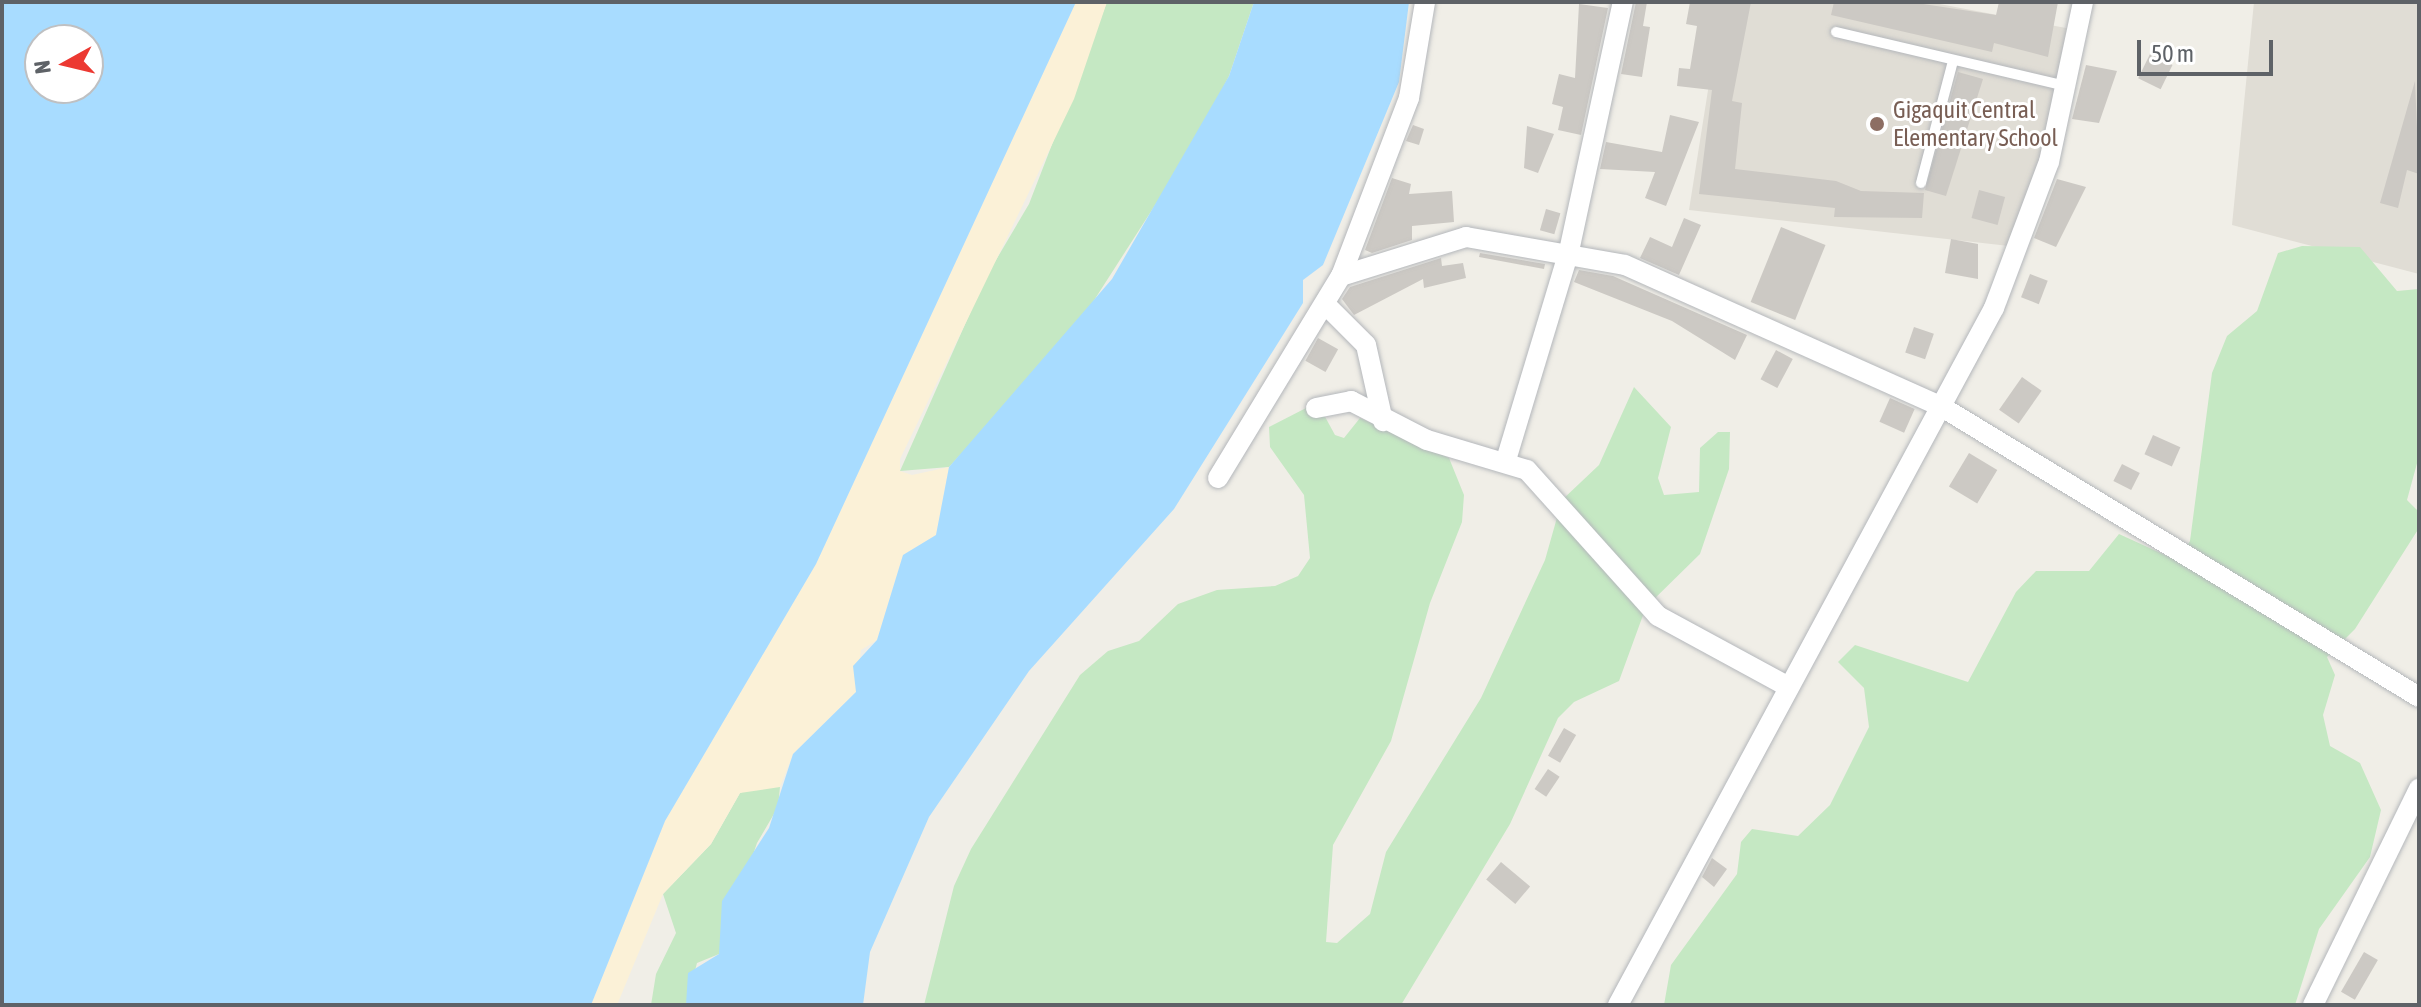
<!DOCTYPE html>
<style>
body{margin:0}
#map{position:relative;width:2421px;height:1007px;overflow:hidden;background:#f0eee7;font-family:"Asap Condensed",sans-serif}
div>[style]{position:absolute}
.education>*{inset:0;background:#e0ddd5}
.green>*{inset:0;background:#c5e8c3}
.sand>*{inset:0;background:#fbf1d7}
.water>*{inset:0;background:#a8dcff}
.building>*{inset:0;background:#ccc9c4;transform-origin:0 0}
.roads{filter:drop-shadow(0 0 2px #b4b7bb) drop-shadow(0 0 2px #b4b7bb)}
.lane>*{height:10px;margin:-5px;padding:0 5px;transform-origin:5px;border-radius:5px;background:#fff}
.street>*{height:20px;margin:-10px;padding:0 10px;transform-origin:10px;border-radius:10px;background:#fff}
.dots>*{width:22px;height:22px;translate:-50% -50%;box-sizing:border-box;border:4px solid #fff;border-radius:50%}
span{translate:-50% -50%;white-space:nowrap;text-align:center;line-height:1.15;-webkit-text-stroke:6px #fff;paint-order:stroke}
.education-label{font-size:24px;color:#785e54}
.left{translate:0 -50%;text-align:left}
.frame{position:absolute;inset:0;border:4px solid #5e6267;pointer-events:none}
.north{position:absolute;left:24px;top:24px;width:80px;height:80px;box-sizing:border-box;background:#fff;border:2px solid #bfc0c2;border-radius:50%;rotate:262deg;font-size:22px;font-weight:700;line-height:32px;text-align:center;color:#5e6267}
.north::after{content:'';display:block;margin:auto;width:28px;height:36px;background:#ec3932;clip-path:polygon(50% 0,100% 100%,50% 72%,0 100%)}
.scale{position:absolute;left:2137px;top:40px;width:136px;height:36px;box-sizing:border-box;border:4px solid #5e6267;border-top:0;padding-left:10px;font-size:24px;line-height:28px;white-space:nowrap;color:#5e6267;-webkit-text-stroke:6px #fff;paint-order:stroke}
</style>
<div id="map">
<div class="education">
<div style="clip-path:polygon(1722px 2px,1929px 2px,2071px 29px,2042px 161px,2009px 246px,1689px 210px)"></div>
<div style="clip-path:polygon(2254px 2px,2419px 2px,2419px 274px,2232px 225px)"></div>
</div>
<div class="green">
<div style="clip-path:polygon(1107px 2px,1254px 2px,1229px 76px,1193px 146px,1075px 330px,949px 467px,900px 471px,986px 277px,1029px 204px)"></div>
<div style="clip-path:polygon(2302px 246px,2360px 247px,2397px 291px,2419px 289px,2419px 456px,2407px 500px,2419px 512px,2419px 528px,2355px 629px,2327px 657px,2335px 675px,2323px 715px,2330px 746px,2360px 763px,2381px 810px,2370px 857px,2319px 929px,2295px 1005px,1664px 1005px,1671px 965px,1737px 874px,1741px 842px,1752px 829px,1798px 836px,1830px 805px,1869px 727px,1864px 688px,1838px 662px,1855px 645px,1968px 682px,2016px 592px,2036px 571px,2089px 571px,2119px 534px,2178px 561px,2190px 541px,2212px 373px,2227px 336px,2257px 311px,2278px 253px)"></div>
<div style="clip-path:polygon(1634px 387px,1671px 427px,1658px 478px,1664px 495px,1699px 492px,1700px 448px,1718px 432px,1730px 432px,1729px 469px,1700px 554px,1646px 607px,1619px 681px,1574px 702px,1558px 718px,1510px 824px,1401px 1005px,924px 1005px,954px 886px,971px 849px,1080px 675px,1108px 651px,1139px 641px,1178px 604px,1217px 590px,1275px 586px,1298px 576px,1310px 558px,1304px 495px,1270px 447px,1269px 427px,1308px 407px,1323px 413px,1335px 435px,1344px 438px,1360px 418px,1449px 458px,1464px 495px,1462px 522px,1430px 603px,1391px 741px,1333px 845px,1326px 942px,1337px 943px,1370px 914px,1386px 852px,1481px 698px,1545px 560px,1562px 500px,1599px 465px)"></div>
<div style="clip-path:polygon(754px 787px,780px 787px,778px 807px,757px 843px,719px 954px,697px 963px,686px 1005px,651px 1005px,656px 974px,676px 933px,663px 894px,711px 844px,740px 793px)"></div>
</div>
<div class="sand">
<div style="clip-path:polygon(1076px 2px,1107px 2px,1074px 99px,900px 459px,900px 471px,912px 475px,949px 467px,936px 535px,903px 555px,877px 640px,861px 650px,856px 692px,793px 754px,780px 787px,740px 793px,711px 844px,663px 894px,617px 1005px,591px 1005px,665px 821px,816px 564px)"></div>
</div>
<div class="water">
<div style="clip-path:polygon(evenodd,2px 2px,1076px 2px,816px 564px,665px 821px,591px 1005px,2px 1005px,2px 2px,40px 40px,88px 40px,88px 88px,40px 88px,40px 40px)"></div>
<div style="clip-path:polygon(1254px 2px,1409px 2px,1399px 82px,1323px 265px,1303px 280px,1303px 303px,1174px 509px,1029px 671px,929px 817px,870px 952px,863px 1005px,686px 1005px,688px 973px,719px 954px,722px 901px,769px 828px,793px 754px,856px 692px,853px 666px,877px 640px,903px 555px,936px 535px,949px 467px,1112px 279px,1229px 76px)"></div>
</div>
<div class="building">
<div style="clip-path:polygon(1636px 2px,1647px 2px,1643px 26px,1650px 27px,1642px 77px,1621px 74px)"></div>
<div style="clip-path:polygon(1690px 2px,1751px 2px,1732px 101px,1742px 103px,1735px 169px,1836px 181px,1861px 191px,1924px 193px,1922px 218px,1834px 217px,1835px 208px,1699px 194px,1712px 90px,1677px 86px,1679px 68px,1690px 69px,1697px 26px,1686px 24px)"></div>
<div style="clip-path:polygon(1834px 2px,1910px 2px,1996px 15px,1999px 2px,2058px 2px,2048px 57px,1994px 43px,1992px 52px,1831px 15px)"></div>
<div style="clip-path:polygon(1579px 4px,1608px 8px,1581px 135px,1558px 130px,1563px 107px,1552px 104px,1559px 74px,1575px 78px)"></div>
<div style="left:2150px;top:54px;width:25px;height:27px;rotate:26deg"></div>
<div style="clip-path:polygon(2086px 65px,2117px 71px,2099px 123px,2072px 119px)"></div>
<div style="clip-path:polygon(1958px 72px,1983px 79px,1946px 196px,1925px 190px)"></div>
<div style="clip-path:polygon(2415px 81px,2419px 174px,2407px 170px,2398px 208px,2380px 203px)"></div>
<div style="clip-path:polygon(1670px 115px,1699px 122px,1666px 206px,1645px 198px,1655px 172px,1600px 169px,1606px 142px,1662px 152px)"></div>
<div style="clip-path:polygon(1413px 125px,1424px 129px,1419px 145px,1406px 141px)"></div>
<div style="clip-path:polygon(1527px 126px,1554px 134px,1538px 173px,1524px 168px)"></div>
<div style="clip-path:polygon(1392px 178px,1411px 184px,1409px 194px,1452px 191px,1454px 222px,1412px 226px,1412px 240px,1372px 253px,1365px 250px)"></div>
<div style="clip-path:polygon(2057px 179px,2086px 187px,2056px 247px,2034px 238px)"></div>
<div style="left:1979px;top:190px;width:27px;height:29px;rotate:15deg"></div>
<div style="left:1546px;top:209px;width:15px;height:22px;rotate:16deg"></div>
<div style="clip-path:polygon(1684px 218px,1701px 225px,1679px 275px,1640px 258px,1650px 237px,1672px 247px)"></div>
<div style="left:1781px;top:227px;width:48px;height:81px;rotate:22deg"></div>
<div style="clip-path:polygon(1951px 239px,1978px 244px,1978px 279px,1945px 273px)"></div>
<div style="clip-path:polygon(1480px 253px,1545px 264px,1544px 269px,1479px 257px)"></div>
<div style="clip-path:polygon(1441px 258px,1442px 266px,1463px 263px,1466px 278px,1424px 288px,1423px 279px,1354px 315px,1342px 299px,1350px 287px)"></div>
<div style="clip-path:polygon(1579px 270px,1613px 276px,1747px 335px,1735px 360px,1672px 321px,1574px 282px)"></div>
<div style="left:2030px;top:274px;width:19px;height:25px;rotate:21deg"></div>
<div style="left:1914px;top:327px;width:21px;height:27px;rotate:19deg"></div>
<div style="left:1318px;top:338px;width:23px;height:26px;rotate:29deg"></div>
<div style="left:1776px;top:350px;width:19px;height:33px;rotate:28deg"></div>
<div style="left:2022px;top:377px;width:24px;height:40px;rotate:35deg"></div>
<div style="left:1890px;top:398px;width:27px;height:26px;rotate:24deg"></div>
<div style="left:2153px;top:435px;width:30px;height:21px;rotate:24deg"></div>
<div style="left:1969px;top:453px;width:33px;height:39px;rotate:31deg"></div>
<div style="left:2122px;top:464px;width:20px;height:19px;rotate:27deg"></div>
<div style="left:1564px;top:728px;width:14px;height:32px;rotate:30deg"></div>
<div style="left:1548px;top:769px;width:14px;height:24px;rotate:34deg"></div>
<div style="clip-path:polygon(1712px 858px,1727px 869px,1714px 887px,1702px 877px)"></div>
<div style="left:1501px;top:862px;width:38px;height:23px;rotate:40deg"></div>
<div style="left:2364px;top:952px;width:16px;height:46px;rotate:30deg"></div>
</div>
<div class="roads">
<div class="lane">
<div style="left:1836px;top:32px;width:236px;rotate:13.2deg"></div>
<div style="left:1921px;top:183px;width:126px;rotate:-75.3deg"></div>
</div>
<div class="street">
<div style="left:1341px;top:276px;width:131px;rotate:-17.3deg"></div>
<div style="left:1466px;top:237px;width:161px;rotate:10deg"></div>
<div style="left:1625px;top:265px;width:347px;rotate:24.1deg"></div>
<div style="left:1942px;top:407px;width:558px;rotate:31.3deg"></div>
<div style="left:1327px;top:306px;width:55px;rotate:45deg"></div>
<div style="left:1366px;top:345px;width:78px;rotate:77.4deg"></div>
<div style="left:1316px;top:408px;width:36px;rotate:-11deg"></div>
<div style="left:1351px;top:401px;width:85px;rotate:27.2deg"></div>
<div style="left:1427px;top:440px;width:104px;rotate:16.7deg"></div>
<div style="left:1527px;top:470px;width:196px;rotate:48.1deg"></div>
<div style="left:1658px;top:616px;width:149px;rotate:28.5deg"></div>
<div style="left:1506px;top:460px;width:218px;rotate:-73.2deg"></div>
<div style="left:1569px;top:251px;width:255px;rotate:-77.8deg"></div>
<div style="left:1218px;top:478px;width:237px;rotate:-58.7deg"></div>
<div style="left:1341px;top:276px;width:191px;rotate:-69.1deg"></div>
<div style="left:1409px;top:98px;width:97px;rotate:-80.5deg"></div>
<div style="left:1618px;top:1005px;width:792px;rotate:-61.66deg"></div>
<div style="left:1994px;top:308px;width:156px;rotate:-69.4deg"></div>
<div style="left:2049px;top:162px;width:164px;rotate:-78deg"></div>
<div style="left:2313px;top:1005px;width:241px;rotate:-63.9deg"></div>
</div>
</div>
<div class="dots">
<div style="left:1877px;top:124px;background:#8d6e63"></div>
</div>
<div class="education-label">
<span class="left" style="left:1893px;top:124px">Gigaquit Central<br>Elementary School</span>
</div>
<div class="frame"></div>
<div class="north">N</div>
<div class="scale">50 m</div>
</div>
